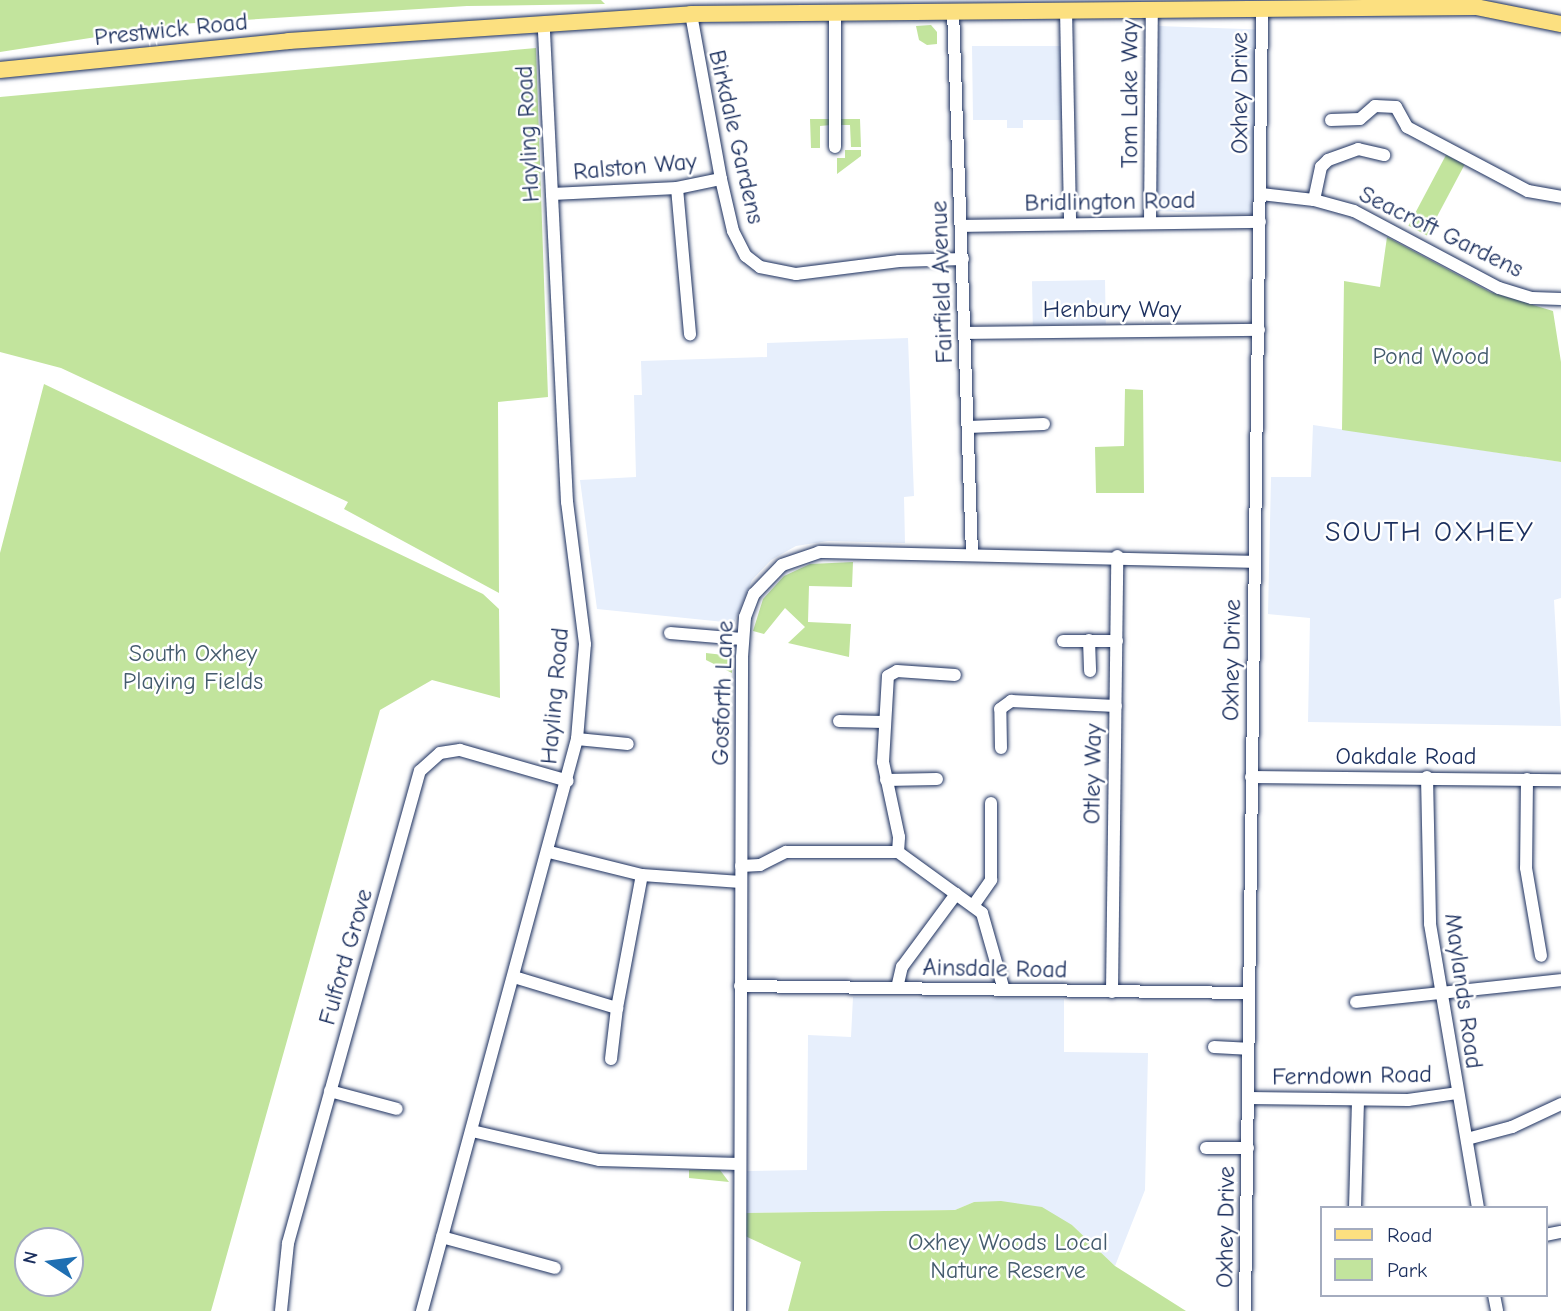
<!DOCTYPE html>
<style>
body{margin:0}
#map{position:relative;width:1561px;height:1311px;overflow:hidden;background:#fff;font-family:"Comic Neue",sans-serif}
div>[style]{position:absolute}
.built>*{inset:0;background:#e7effc;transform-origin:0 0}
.green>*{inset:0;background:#c2e49d;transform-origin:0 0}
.roads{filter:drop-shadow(0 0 2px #1b2f5e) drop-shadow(0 0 2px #1b2f5e)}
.minor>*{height:12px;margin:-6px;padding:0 6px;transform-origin:6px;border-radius:6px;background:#fff}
.major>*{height:16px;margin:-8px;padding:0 8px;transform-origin:8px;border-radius:8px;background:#fce080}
span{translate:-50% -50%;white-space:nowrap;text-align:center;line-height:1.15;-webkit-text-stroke:5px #fff;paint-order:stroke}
.street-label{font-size:24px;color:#1b2f5e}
.park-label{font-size:24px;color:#455c6e}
.quarter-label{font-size:28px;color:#1b2f5e;letter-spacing:2px}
.legend{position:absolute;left:1320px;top:1206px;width:228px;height:91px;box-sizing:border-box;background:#fff;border:2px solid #a4acbf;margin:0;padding:9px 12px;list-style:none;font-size:21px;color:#1b2f5e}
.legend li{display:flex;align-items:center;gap:14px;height:35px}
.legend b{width:35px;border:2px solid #a4acbf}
.north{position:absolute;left:14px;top:1227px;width:70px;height:70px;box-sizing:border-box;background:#fff;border:2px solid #a4acbf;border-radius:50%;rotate:283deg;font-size:19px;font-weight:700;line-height:28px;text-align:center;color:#1b2f5e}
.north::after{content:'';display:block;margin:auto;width:24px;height:32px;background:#1f6fb2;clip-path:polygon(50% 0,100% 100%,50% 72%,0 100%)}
</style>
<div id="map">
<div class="built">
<div style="left:1159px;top:26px;width:99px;height:185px;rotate:2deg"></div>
<div style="clip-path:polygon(972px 46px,1061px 46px,1062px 120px,1023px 120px,1023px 128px,1007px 128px,1007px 120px,973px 120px)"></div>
<div style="left:1105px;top:280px;width:44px;height:73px;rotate:89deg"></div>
<div style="clip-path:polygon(908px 338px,914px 496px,904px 497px,905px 543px,828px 541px,796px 546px,771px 560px,752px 580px,734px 623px,597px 609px,580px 480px,636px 477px,634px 395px,642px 395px,641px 361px,767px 357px,767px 343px)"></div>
<div style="clip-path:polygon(1313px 425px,1561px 462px,1561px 598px,1554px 600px,1561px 726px,1308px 722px,1310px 618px,1268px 614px,1271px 477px,1311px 477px)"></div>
<div style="clip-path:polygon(853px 997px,1064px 999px,1064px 1052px,1148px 1053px,1145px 1190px,1115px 1266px,1072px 1225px,974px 1202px,955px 1210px,746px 1213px,746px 1171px,807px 1170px,808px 1035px,851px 1037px)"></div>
</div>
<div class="green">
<div style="clip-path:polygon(0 0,601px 0,605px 4px,467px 6px,180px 24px,0 52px)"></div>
<div style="clip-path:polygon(931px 25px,937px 32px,937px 44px,927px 45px,919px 40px,916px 26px)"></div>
<div style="clip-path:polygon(536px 48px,548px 397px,498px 402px,499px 593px,344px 509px,348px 502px,61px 368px,0 352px,0 97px)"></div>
<div style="clip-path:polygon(810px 119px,831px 119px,831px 125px,820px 126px,820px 148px,811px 148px)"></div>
<div style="clip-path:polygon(839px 119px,860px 119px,861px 147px,851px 147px,850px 125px,839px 125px)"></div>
<div style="clip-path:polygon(845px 150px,861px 150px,861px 156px,837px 174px,837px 158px,845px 158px)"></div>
<div style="left:1446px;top:155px;width:21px;height:80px;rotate:28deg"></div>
<div style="clip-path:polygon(1387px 237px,1490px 292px,1553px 311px,1561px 362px,1561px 462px,1342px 430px,1344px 281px,1380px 287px)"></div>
<div style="clip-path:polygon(evenodd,44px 384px,483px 594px,499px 609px,500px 698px,432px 680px,380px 710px,211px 1311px,0 1311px,0 553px,44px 384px,28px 1241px,70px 1241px,70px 1283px,28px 1283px,28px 1241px)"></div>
<div style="clip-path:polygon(1125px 389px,1143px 390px,1144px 493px,1096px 493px,1095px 447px,1124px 446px)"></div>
<div style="clip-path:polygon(853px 562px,852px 587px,809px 586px,808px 622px,851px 624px,849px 657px,788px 643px,805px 627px,785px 608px,764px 634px,753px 631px,763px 599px,784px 576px,810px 564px)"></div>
<div style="clip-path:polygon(706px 653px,732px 656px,732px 673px,706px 660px)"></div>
<div style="clip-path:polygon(689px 1170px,720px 1170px,729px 1182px,689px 1178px)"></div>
<div style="clip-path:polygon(1001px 1201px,1042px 1207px,1072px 1225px,1115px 1266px,1186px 1311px,788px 1311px,801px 1262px,745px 1236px,746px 1213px,955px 1210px,974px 1202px)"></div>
</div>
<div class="roads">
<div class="minor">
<div style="left:1066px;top:9px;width:214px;rotate:88.9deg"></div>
<div style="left:953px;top:10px;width:544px;rotate:88deg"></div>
<div style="left:835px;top:11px;width:136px;rotate:90deg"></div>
<div style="left:691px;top:14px;width:168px;rotate:79.7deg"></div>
<div style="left:721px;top:179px;width:53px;rotate:77deg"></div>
<div style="left:733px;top:231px;width:28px;rotate:63deg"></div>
<div style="left:746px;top:256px;width:18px;rotate:38deg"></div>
<div style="left:760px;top:267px;width:37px;rotate:11deg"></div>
<div style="left:796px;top:274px;width:104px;rotate:-7.2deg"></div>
<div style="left:899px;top:261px;width:64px;rotate:-1.8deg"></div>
<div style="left:1331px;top:120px;width:29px;rotate:-2deg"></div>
<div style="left:1360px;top:119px;width:20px;rotate:-41deg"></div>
<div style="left:1375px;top:106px;width:21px;rotate:3deg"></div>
<div style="left:1396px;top:107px;width:23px;rotate:61deg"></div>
<div style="left:1407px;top:127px;width:137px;rotate:27.9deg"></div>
<div style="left:1528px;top:191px;width:34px;rotate:10deg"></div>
<div style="left:677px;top:188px;width:147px;rotate:84.9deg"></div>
<div style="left:552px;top:194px;width:125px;rotate:-2.7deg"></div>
<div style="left:677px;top:188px;width:45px;rotate:-11.6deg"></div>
<div style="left:1261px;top:194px;width:53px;rotate:6.5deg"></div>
<div style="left:1314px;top:200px;width:41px;rotate:15.4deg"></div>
<div style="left:1354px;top:211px;width:164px;rotate:28deg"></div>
<div style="left:1499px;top:288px;width:34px;rotate:17deg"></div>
<div style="left:1532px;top:298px;width:29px;rotate:2deg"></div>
<div style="left:1314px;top:200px;width:34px;rotate:-78deg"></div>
<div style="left:1321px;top:167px;width:10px;rotate:-45deg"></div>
<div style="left:1328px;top:160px;width:32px;rotate:-20deg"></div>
<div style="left:1358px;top:149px;width:27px;rotate:13deg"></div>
<div style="left:1150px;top:222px;width:214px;rotate:-89.5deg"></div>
<div style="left:961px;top:226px;width:299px;rotate:-0.8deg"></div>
<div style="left:965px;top:333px;width:294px;rotate:-0.6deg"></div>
<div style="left:968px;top:427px;width:76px;rotate:-2.3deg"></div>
<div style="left:670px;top:633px;width:72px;rotate:4.8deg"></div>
<div style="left:1089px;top:640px;width:31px;rotate:88deg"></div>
<div style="left:1063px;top:641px;width:54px"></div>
<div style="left:839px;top:721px;width:45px;rotate:1.3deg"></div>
<div style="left:577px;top:739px;width:51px;rotate:5.6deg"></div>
<div style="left:1001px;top:748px;width:39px;rotate:-91deg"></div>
<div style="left:1000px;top:709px;width:14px;rotate:-36deg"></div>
<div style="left:1011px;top:701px;width:105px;rotate:2.7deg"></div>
<div style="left:1251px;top:777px;width:310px;rotate:0.6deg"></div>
<div style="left:1427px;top:777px;width:147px;rotate:88.8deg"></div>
<div style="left:1430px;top:924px;width:288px;rotate:80.4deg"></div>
<div style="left:1527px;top:779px;width:89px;rotate:90.6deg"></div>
<div style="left:1526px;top:868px;width:89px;rotate:80.3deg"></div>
<div style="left:886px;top:780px;width:51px;rotate:-1.1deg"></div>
<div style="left:898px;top:852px;width:15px;rotate:-86deg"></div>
<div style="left:899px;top:837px;width:77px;rotate:-102deg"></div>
<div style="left:883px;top:762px;width:86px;rotate:-86.7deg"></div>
<div style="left:888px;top:676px;width:10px;rotate:-29deg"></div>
<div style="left:897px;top:671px;width:58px;rotate:3.9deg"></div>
<div style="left:741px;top:866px;width:19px;rotate:-3deg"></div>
<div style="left:760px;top:865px;width:29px;rotate:-27deg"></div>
<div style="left:786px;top:852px;width:112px"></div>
<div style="left:898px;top:852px;width:104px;rotate:36deg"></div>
<div style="left:982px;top:913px;width:80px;rotate:74.1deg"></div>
<div style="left:642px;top:875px;width:99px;rotate:4deg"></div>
<div style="left:973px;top:906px;width:32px;rotate:-55deg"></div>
<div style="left:991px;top:880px;width:77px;rotate:-90deg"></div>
<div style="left:514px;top:977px;width:108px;rotate:16.8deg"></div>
<div style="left:617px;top:1008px;width:135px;rotate:-79.4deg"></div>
<div style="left:642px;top:875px;width:96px;rotate:-166.1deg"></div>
<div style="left:740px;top:986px;width:509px;rotate:0.79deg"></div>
<div style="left:897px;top:988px;width:22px;rotate:-77deg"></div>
<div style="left:902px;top:967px;width:91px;rotate:-53.5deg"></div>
<div style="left:1112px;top:992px;width:436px;rotate:-89.3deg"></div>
<div style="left:1356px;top:1002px;width:206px;rotate:-6.1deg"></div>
<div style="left:1214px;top:1047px;width:33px;rotate:3deg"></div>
<div style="left:611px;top:1059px;width:51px;rotate:-83.3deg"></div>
<div style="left:330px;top:1091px;width:69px;rotate:15deg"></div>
<div style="left:1248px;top:1098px;width:160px;rotate:0.7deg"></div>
<div style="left:1408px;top:1100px;width:49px;rotate:-8.1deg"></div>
<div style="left:472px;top:1131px;width:130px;rotate:12.9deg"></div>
<div style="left:599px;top:1160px;width:140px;rotate:1.6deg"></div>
<div style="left:1467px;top:1139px;width:47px;rotate:-14.9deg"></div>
<div style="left:1512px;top:1127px;width:54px;rotate:-25.1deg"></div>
<div style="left:1206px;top:1148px;width:42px"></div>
<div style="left:1355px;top:1208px;width:108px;rotate:-88.4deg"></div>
<div style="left:1545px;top:1235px;width:16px;rotate:-11deg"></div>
<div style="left:442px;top:1237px;width:117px;rotate:15.3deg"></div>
<div style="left:1494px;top:1295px;width:16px;rotate:79deg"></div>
<div style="left:281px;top:1311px;width:68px;rotate:-84.1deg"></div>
<div style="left:288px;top:1243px;width:490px;rotate:-74.4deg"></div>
<div style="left:420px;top:771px;width:27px;rotate:-42deg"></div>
<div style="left:440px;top:753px;width:20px;rotate:-9deg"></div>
<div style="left:460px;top:750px;width:112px;rotate:16deg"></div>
<div style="left:422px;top:1311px;width:593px;rotate:-74.84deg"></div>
<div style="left:577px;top:739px;width:95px;rotate:-85.2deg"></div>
<div style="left:585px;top:644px;width:143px;rotate:-97.2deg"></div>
<div style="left:567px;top:502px;width:478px;rotate:-92.8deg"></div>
<div style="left:740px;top:1311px;width:654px;rotate:-89.82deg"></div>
<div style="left:742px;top:657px;width:40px;rotate:-85.7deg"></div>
<div style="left:745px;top:617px;width:25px;rotate:-69deg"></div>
<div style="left:754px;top:594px;width:40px;rotate:-46deg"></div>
<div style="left:782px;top:565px;width:39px;rotate:-19deg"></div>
<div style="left:819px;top:552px;width:435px;rotate:1.3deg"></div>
<div style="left:1245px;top:1311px;width:1302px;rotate:-89.25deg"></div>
</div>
<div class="major">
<div style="left:0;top:70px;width:290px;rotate:-5.7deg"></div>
<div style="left:289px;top:41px;width:403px;rotate:-3.8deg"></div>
<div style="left:691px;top:14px;width:785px;rotate:-0.51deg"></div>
<div style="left:1476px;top:7px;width:87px;rotate:11.3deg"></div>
</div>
</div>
<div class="street-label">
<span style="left:171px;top:30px;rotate:-6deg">Prestwick Road</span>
<span style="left:1240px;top:93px;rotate:-90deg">Oxhey Drive</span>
<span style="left:1130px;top:94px;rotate:-90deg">Tom Lake Way</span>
<span style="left:528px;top:134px;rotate:-93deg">Hayling Road</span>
<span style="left:736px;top:137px;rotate:77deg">Birkdale Gardens</span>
<span style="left:635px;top:167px;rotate:-5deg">Ralston Way</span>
<span style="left:1110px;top:202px;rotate:-1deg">Bridlington Road</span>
<span style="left:1441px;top:232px;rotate:26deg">Seacroft Gardens</span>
<span style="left:942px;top:282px;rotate:-92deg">Fairfield Avenue</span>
<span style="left:1112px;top:310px">Henbury Way</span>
<span style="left:1232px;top:660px;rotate:-89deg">Oxhey Drive</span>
<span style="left:723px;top:693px;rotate:-88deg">Gosforth Lane</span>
<span style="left:555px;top:696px;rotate:-85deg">Hayling Road</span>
<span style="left:1406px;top:757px">Oakdale Road</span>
<span style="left:1093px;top:774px;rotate:-89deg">Otley Way</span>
<span style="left:346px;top:957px;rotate:-74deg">Fulford Grove</span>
<span style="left:995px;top:969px;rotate:1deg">Ainsdale Road</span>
<span style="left:1463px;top:991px;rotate:82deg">Maylands Road</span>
<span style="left:1352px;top:1076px;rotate:-1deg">Ferndown Road</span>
<span style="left:1226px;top:1227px;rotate:-89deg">Oxhey Drive</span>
</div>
<div class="park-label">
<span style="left:1431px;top:357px">Pond Wood</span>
<span style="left:193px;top:668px">South Oxhey<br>Playing Fields</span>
<span style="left:1008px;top:1257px">Oxhey Woods Local<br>Nature Reserve</span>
</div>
<div class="quarter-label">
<span style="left:1430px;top:532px">SOUTH OXHEY</span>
</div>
<ul class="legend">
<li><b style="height:9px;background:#fce080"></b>Road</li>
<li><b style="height:19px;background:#c2e49d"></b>Park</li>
</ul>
<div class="north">N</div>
</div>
